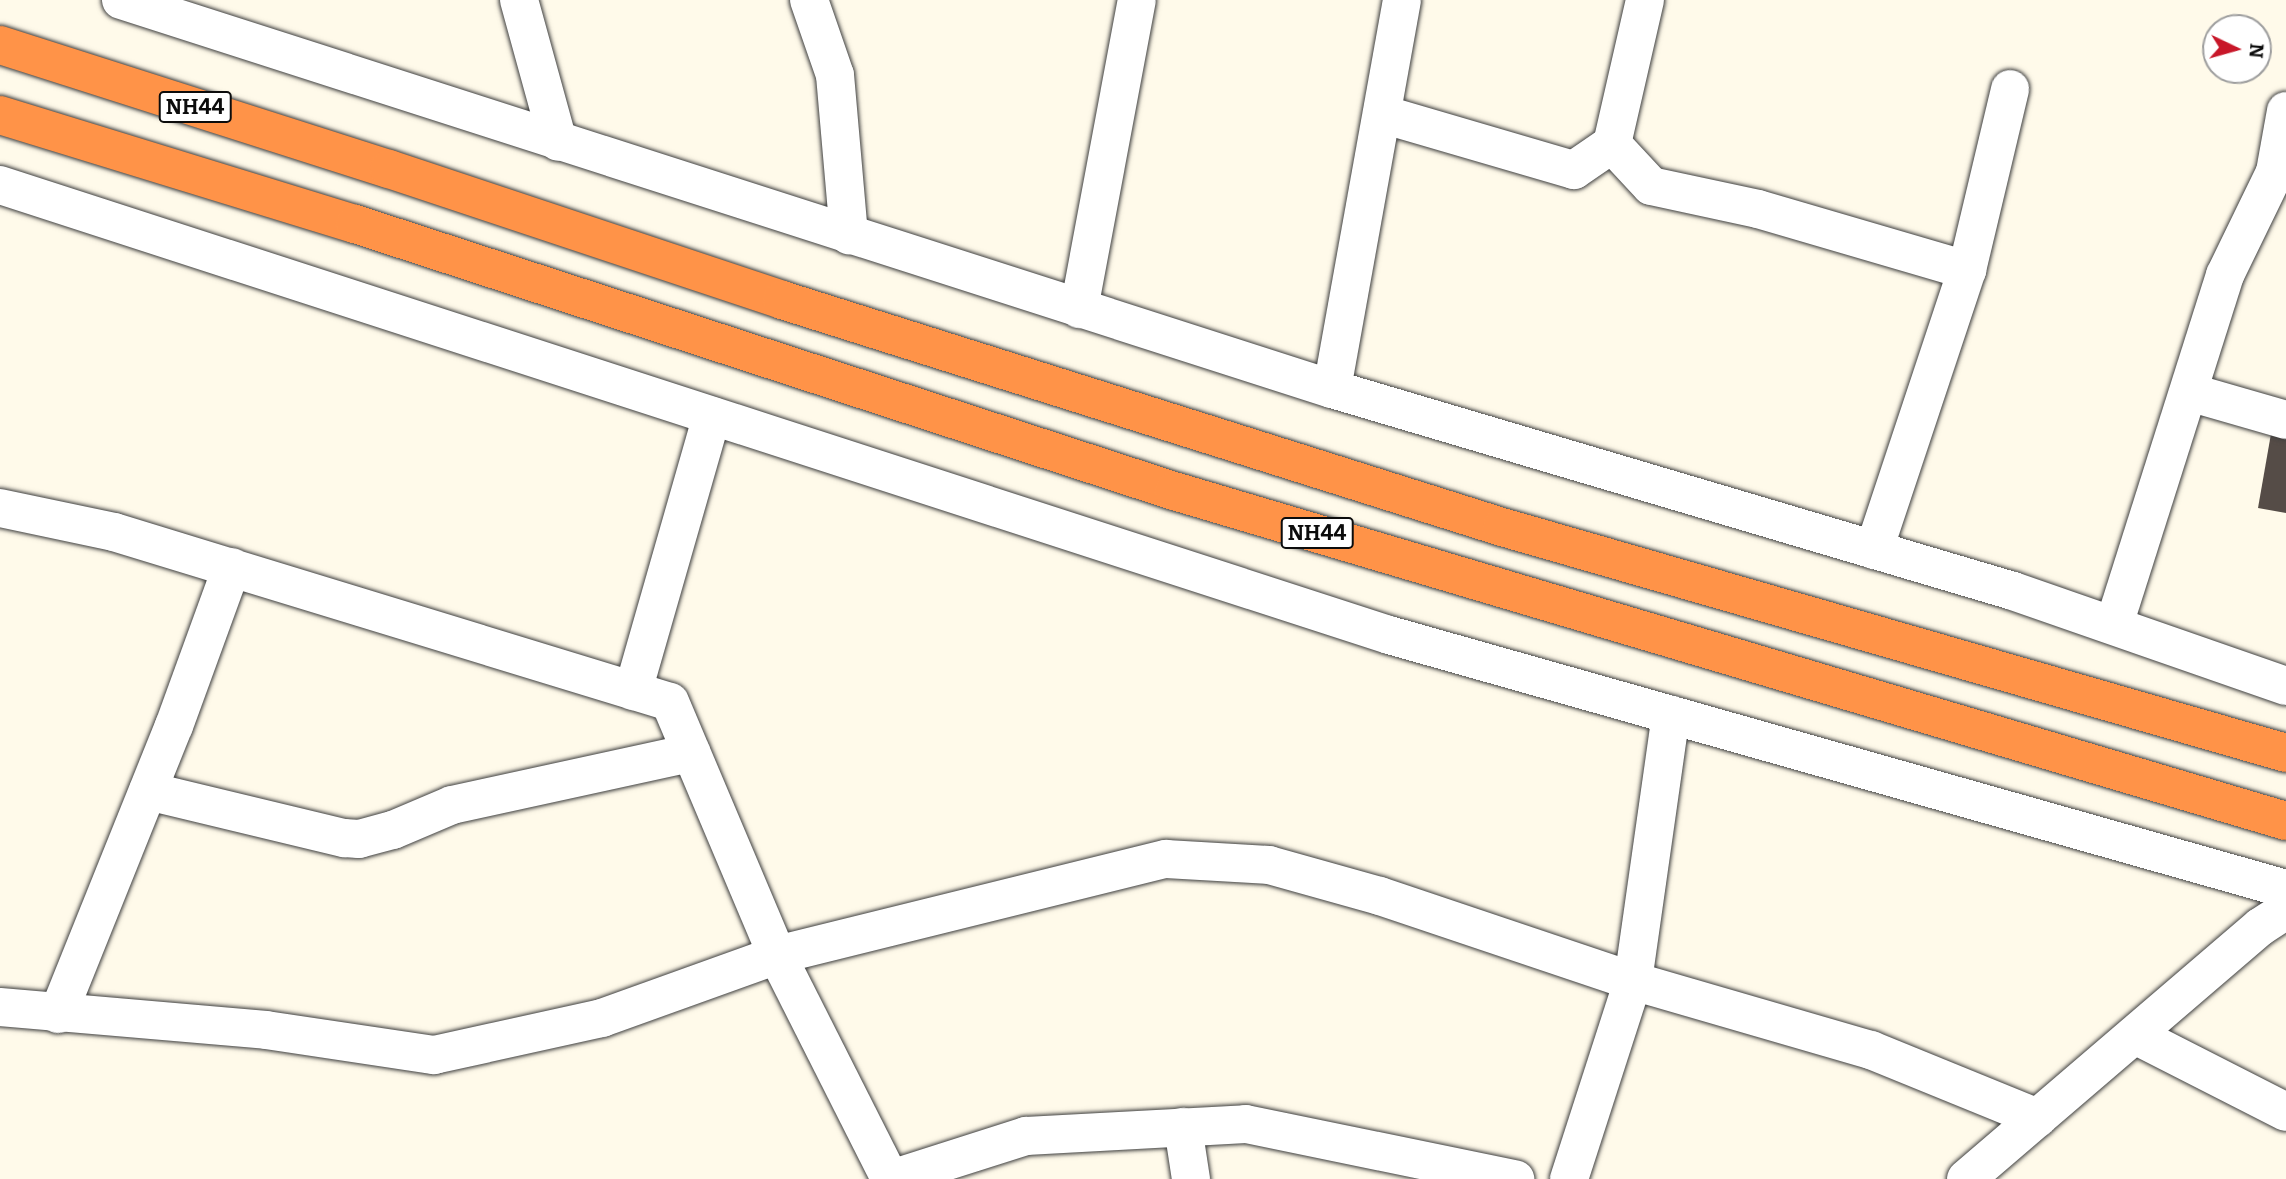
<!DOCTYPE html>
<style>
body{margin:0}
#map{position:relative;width:2286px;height:1179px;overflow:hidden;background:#fffaea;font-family:Bitter,serif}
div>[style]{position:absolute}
.building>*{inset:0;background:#554c47}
.roads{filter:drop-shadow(0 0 2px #3f3f3f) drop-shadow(0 0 2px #3f3f3f)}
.minor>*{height:38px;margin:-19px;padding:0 19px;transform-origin:19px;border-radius:19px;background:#fff}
.highway>*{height:38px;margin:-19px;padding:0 19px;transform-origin:19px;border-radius:19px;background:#ff9348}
span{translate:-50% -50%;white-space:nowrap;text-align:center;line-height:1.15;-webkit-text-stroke:7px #fff;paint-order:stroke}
.shield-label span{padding:2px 5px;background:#fff;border:2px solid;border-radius:5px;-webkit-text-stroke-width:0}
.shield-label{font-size:21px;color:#0c0c0c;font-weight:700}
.north{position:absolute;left:2202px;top:14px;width:70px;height:70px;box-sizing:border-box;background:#fff;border:2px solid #9e9e9e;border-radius:50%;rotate:95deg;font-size:19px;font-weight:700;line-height:28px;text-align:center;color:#0c0c0c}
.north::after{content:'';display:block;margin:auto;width:24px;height:32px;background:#c81729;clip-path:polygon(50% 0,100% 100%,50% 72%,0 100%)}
</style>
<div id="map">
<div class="building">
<div style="clip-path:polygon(2272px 428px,2286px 431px,2286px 513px,2258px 508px)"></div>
</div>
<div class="roads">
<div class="minor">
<div style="left:121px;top:0;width:1272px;rotate:17.81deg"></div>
<div style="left:1332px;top:389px;width:710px;rotate:16.52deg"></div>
<div style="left:2013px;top:591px;width:289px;rotate:19.2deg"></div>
<div style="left:519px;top:0;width:147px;rotate:74.6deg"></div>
<div style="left:809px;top:0;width:79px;rotate:70.9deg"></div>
<div style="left:835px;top:75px;width:161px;rotate:85deg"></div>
<div style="left:1645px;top:0;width:148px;rotate:102.9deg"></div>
<div style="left:1612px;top:144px;width:57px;rotate:47.1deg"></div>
<div style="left:1651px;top:186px;width:109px;rotate:12.1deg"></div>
<div style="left:1758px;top:209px;width:218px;rotate:16.3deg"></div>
<div style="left:1967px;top:270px;width:295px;rotate:108.4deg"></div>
<div style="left:1382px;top:114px;width:200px;rotate:16.3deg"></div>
<div style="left:1574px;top:170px;width:46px;rotate:-34.4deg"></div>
<div style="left:2275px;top:172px;width:62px;rotate:-79.8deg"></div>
<div style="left:0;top:185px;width:1460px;rotate:17.95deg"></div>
<div style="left:1389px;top:635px;width:932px;rotate:15.81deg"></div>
<div style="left:1967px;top:270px;width:186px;rotate:-76.6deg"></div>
<div style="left:1079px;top:309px;width:314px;rotate:-79.4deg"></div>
<div style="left:1332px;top:389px;width:395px;rotate:-79.8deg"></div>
<div style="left:2189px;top:392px;width:101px;rotate:16.1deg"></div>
<div style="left:0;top:508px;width:116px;rotate:11.9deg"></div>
<div style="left:114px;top:532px;width:581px;rotate:17deg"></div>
<div style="left:670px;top:702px;width:275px;rotate:67.1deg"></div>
<div style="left:777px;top:955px;width:251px;rotate:63.2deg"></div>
<div style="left:2114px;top:625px;width:367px;rotate:-72.4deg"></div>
<div style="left:2225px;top:275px;width:114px;rotate:-64.1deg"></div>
<div style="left:2275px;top:172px;width:11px;rotate:10deg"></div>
<div style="left:633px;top:691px;width:286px;rotate:-74deg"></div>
<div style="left:148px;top:791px;width:202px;rotate:13.5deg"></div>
<div style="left:344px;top:838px;width:15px;rotate:4deg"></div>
<div style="left:359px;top:839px;width:35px;rotate:-15deg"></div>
<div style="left:393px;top:830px;width:64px;rotate:-23deg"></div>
<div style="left:452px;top:805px;width:245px;rotate:-12.3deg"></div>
<div style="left:0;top:1007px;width:267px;rotate:4.9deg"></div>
<div style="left:266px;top:1030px;width:170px;rotate:8.5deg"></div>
<div style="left:434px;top:1055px;width:172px;rotate:-12.4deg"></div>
<div style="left:602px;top:1018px;width:186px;rotate:-19.8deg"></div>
<div style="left:777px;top:955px;width:401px;rotate:-13.9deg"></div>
<div style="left:1166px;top:859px;width:103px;rotate:3.3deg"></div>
<div style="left:1269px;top:865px;width:115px;rotate:15.6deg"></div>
<div style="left:1380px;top:896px;width:267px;rotate:18.6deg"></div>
<div style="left:1633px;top:981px;width:248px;rotate:16.2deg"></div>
<div style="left:1871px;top:1050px;width:180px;rotate:22.2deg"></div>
<div style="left:58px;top:1014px;width:310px;rotate:-68.1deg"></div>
<div style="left:174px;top:726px;width:169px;rotate:-70deg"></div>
<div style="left:2135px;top:1035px;width:169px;rotate:27deg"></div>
<div style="left:1183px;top:1127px;width:53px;rotate:81.3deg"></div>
<div style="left:891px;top:1179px;width:142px;rotate:-17.7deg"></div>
<div style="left:1026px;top:1136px;width:220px;rotate:-3.1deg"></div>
<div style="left:1246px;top:1124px;width:275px;rotate:11.6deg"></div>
<div style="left:1569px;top:1179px;width:208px;rotate:-72.1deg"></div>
<div style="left:1633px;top:981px;width:269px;rotate:-81.9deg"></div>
<div style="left:1966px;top:1179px;width:387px;rotate:-40.6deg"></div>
<div style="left:2260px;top:927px;width:31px;rotate:-33deg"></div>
</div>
<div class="highway">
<div style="left:0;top:45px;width:408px;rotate:17.7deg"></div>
<div style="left:389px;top:169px;width:414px;rotate:18.4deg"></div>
<div style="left:782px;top:300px;width:755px;rotate:17.5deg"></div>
<div style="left:1502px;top:527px;width:816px;rotate:16.08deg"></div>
<div style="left:0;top:115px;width:371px;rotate:17.1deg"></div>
<div style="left:355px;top:224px;width:861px;rotate:18.06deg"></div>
<div style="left:1174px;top:491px;width:1160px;rotate:16.53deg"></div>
</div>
</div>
<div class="shield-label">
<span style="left:195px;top:107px">NH44</span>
<span style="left:1317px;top:533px">NH44</span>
</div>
<div class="north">N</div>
</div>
